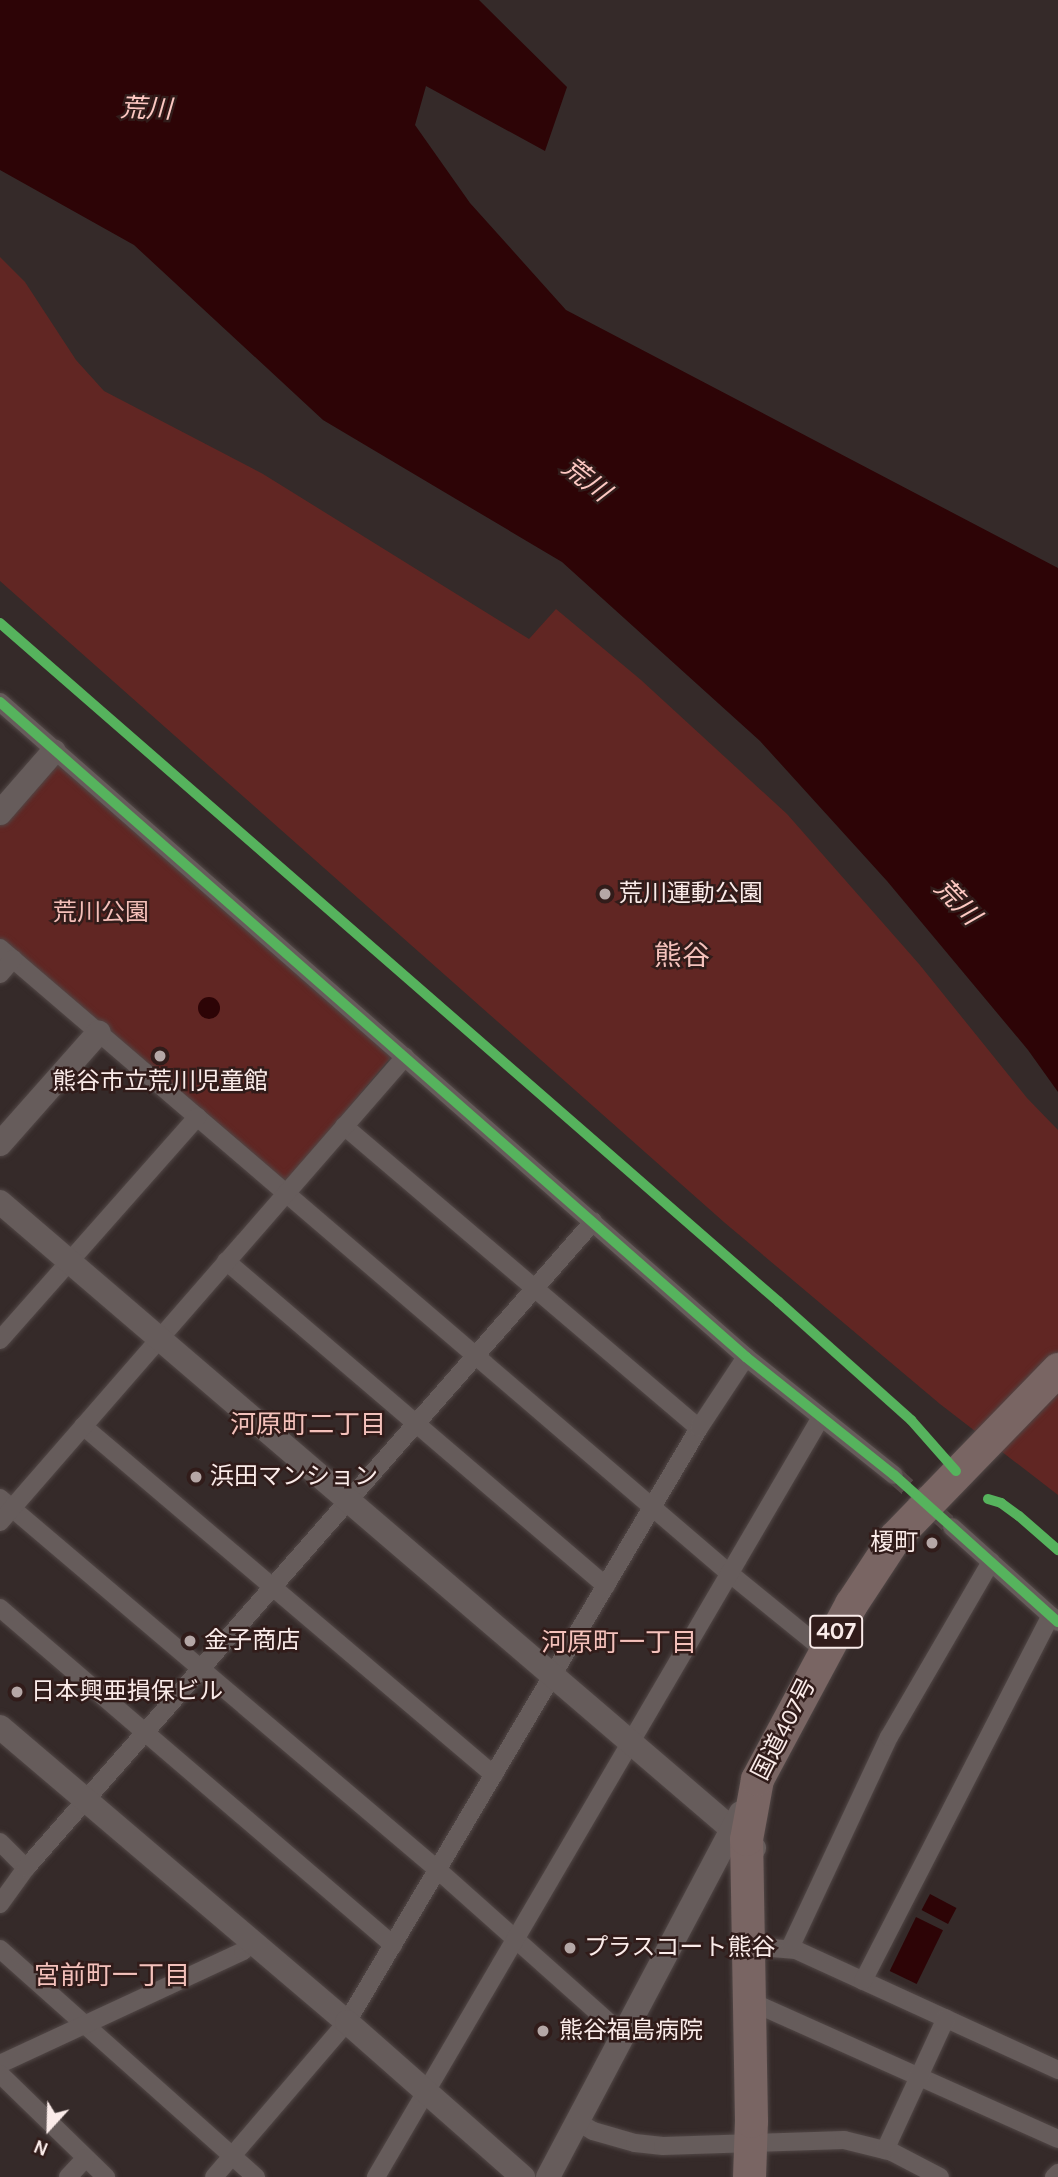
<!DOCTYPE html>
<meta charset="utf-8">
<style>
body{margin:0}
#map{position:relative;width:1058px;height:2177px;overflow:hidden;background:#352a29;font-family:Karla,"Noto Sans JP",sans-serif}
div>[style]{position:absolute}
.green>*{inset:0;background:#612623}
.water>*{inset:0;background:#2d0406;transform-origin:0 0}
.round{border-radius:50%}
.street-tunnel>*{height:18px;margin-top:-9px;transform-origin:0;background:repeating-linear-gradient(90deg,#534746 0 18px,transparent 0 27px)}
.roads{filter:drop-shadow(0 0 2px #514746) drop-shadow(0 0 2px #514746)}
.street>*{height:18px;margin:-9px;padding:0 9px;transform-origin:9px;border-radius:9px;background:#665c5b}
.secondary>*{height:24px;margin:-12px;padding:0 12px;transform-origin:12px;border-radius:12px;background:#665c5b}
.highway>*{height:33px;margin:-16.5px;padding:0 16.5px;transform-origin:16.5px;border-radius:16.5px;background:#796563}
.cycleway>*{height:10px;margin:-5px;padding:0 5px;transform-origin:5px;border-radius:5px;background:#56b35d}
.dots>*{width:19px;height:19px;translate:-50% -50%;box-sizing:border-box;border:4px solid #311c1a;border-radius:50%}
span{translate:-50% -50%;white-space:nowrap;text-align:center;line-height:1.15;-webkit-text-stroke:5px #311c1a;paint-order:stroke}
.shield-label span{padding:2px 5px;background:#311c1a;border:2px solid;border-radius:5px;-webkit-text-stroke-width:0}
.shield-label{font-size:23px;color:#faebe9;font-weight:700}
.poi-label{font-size:24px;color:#faebe9}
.left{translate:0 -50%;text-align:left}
.right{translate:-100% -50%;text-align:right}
.park-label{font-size:24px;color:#f4bfb9}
.street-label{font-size:24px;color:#faebe9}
.water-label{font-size:26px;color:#fdc8c2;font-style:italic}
.neighbourhood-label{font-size:26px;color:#f4c1bb}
.quarter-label{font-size:28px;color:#f4c1bb}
.north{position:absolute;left:14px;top:2093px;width:70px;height:70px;-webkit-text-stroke:5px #311c1a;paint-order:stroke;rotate:202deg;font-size:19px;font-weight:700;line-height:28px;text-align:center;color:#faebe9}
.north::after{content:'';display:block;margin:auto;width:24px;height:32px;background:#faebe9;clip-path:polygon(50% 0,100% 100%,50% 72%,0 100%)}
</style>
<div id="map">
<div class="green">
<div style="clip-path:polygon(0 257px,25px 282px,76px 360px,104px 391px,263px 474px,529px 639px,556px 609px,641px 680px,787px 814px,919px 964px,1027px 1098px,1058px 1130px,1058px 1495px,940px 1404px,725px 1223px,0 581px)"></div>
<div style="clip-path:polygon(57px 761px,392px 1056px,285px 1183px,0 940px,0 825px)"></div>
</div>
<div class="water">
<div style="clip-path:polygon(0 0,479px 0,567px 87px,545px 151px,426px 86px,415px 125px,470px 203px,566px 310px,1058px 568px,1058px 1092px,1028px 1050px,887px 881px,760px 741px,562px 562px,323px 420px,134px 245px,0 170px)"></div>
<div class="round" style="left:198px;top:997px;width:22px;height:22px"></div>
<div style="left:930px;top:1894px;width:30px;height:18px;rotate:28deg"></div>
<div style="left:916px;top:1917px;width:30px;height:60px;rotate:26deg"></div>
</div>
<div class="street-tunnel">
<div style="left:894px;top:1475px;width:78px;rotate:41.9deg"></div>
</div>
<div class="roads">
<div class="street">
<div style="left:0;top:702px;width:993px;rotate:41.28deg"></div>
<div style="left:746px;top:1357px;width:189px;rotate:38.6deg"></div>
<div style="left:0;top:948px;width:960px;rotate:40.61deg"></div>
<div style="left:729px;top:1573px;width:124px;rotate:39.1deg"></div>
<div style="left:0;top:974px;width:20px;rotate:-49deg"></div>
<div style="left:344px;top:1126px;width:466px;rotate:40.4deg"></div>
<div style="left:226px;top:1261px;width:500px;rotate:40.54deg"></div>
<div style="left:0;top:1340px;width:298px;rotate:-48.5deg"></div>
<div style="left:83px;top:1426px;width:539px;rotate:40.34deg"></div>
<div style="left:0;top:1498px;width:576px;rotate:40.35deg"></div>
<div style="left:439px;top:1871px;width:248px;rotate:41.7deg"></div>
<div style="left:0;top:1522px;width:617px;rotate:-48.95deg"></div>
<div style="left:952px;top:1527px;width:142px;rotate:41.9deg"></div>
<div style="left:0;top:1608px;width:518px;rotate:40.61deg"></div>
<div style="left:0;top:1842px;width:37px;rotate:45deg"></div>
<div style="left:0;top:1904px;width:44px;rotate:-54.2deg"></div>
<div style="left:26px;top:1868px;width:860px;rotate:-48.73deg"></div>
<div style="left:748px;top:1946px;width:48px;rotate:4.8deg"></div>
<div style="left:796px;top:1950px;width:288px;rotate:24.6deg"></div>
<div style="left:790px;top:1948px;width:233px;rotate:-64.9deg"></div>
<div style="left:889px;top:1737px;width:203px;rotate:-59.8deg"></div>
<div style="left:0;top:1949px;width:343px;rotate:41.7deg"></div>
<div style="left:863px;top:1981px;width:411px;rotate:-62.8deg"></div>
<div style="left:749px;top:2007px;width:14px"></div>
<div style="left:763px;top:2007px;width:323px;rotate:24.1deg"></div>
<div style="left:0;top:2064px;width:268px;rotate:-24.9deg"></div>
<div style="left:243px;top:1951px;width:13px;rotate:-48deg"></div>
<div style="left:0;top:2074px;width:148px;rotate:44.2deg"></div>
<div style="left:578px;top:2122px;width:17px;rotate:31deg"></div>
<div style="left:593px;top:2131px;width:44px;rotate:15.9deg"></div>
<div style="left:635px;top:2143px;width:28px;rotate:6deg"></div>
<div style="left:663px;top:2146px;width:181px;rotate:-1.9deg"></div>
<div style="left:844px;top:2140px;width:49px;rotate:14deg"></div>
<div style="left:892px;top:2152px;width:54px;rotate:27.5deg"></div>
<div style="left:885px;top:2150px;width:145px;rotate:-65.2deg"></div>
<div style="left:68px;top:2177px;width:26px;rotate:-47deg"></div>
<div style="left:214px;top:2177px;width:204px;rotate:-49.4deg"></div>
<div style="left:347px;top:2022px;width:690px;rotate:-59.35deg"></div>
<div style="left:699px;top:1428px;width:85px;rotate:-56.5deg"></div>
<div style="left:376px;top:2177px;width:878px;rotate:-59.64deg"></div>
<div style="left:1054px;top:2177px;width:6px;rotate:-45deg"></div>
</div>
<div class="secondary">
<div style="left:0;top:813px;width:82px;rotate:-48.9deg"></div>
<div style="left:0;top:1144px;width:149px;rotate:-48.5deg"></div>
<div style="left:0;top:1202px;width:993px;rotate:40.59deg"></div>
<div style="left:0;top:1727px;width:455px;rotate:40.4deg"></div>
<div style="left:347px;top:2022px;width:235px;rotate:41.4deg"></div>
<div style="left:548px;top:2177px;width:412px;rotate:-62.1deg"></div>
</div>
<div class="highway">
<div style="left:749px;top:2177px;width:56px;rotate:-88deg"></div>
<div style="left:751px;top:2121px;width:282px;rotate:-91deg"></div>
<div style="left:746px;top:1839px;width:61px;rotate:-79.6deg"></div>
<div style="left:757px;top:1779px;width:199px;rotate:-61.8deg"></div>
<div style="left:851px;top:1604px;width:80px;rotate:-56.7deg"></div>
<div style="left:895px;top:1537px;width:234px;rotate:-45.9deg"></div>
</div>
</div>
<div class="cycleway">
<div style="left:0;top:623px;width:1033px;rotate:41.08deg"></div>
<div style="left:779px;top:1302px;width:177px;rotate:41.8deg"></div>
<div style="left:911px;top:1420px;width:68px;rotate:48.6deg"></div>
<div style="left:0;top:702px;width:993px;rotate:41.28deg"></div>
<div style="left:746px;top:1357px;width:189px;rotate:38.6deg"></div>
<div style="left:894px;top:1475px;width:220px;rotate:41.9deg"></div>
<div style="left:988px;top:1499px;width:14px;rotate:17deg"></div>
<div style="left:1001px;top:1503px;width:22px;rotate:36deg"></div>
<div style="left:1019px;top:1516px;width:52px;rotate:41.1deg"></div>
</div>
<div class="dots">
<div style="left:605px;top:894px;background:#b5a7a6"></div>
<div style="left:160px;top:1056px;background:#b5a7a6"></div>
<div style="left:196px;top:1477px;background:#b5a7a6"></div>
<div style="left:932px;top:1543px;background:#b5a7a6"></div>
<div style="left:190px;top:1641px;background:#b5a7a6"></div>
<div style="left:17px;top:1692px;background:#b5a7a6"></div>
<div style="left:570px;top:1948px;background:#b5a7a6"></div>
<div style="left:543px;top:2031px;background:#b5a7a6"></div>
</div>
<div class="shield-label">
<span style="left:836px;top:1632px">407</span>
</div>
<div class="poi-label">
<span class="left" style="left:619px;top:894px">荒川運動公園</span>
<span style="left:160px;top:1082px">熊谷市立荒川児童館</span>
<span class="left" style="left:210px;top:1477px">浜田マンション</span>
<span class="right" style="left:918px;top:1543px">榎町</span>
<span class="left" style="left:204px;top:1641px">金子商店</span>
<span class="left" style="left:31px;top:1692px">日本興亜損保ビル</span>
<span class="left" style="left:584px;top:1948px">プラスコート熊谷</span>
<span class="left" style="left:559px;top:2031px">熊谷福島病院</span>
</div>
<div class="park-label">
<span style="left:101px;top:913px">荒川公園</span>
</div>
<div class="street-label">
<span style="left:784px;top:1729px;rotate:-63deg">国道407号</span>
</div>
<div class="water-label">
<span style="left:146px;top:109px;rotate:2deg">荒川</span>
<span style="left:586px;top:480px;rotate:38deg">荒川</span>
<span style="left:957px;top:902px;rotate:46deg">荒川</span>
</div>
<div class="neighbourhood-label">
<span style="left:308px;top:1425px">河原町二丁目</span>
<span style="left:619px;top:1643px">河原町一丁目</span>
<span style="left:112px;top:1976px">宮前町一丁目</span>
</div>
<div class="quarter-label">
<span style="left:682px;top:956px">熊谷</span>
</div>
<div class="north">N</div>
</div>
